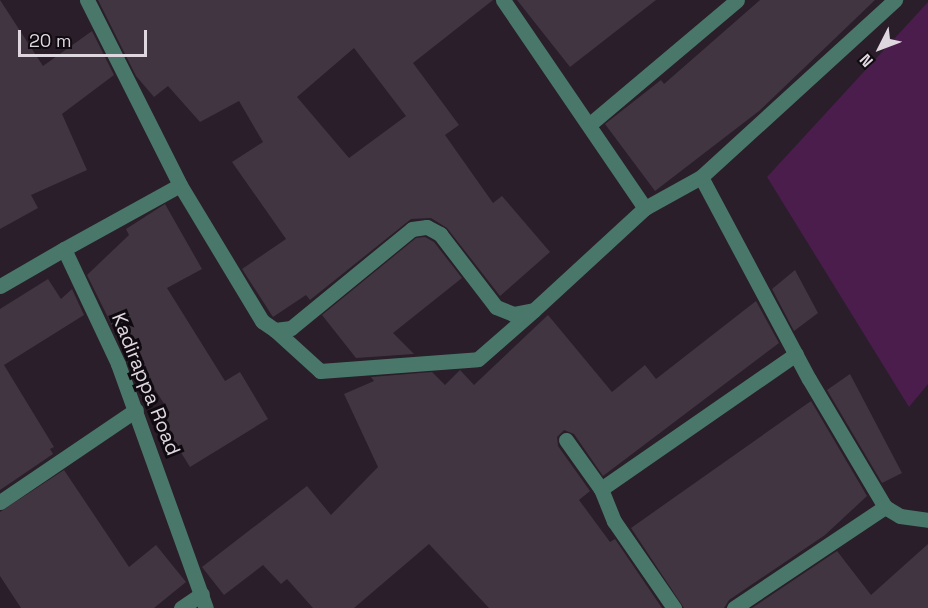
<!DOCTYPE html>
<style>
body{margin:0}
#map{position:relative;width:928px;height:608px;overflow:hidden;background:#291e29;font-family:"Space Grotesk",sans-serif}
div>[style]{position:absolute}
.green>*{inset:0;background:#4a1d4d}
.building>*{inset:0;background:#413542}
.minor>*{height:15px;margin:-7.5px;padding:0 7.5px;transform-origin:7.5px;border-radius:7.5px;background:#49786a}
span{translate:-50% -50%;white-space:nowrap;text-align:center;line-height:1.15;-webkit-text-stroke:6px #0f0a0f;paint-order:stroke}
.street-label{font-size:20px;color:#dfd7df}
.north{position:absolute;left:850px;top:18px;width:60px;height:60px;-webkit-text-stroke:4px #0f0a0f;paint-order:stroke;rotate:228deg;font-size:16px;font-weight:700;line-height:24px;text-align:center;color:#dfd7df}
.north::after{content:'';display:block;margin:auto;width:21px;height:27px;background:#dfd7df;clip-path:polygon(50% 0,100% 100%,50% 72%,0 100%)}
.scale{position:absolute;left:18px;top:30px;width:129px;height:27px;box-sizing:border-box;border:3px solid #dfd7df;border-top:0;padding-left:8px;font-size:18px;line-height:21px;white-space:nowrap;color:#dfd7df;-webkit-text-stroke:4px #0f0a0f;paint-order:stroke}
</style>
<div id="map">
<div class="green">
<div style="clip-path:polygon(928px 2px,928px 384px,909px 407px,767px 177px)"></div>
</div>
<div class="building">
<div style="clip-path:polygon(0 0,43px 66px,92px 31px,114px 75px,62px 114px,87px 170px,31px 195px,38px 208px,0 229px)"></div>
<div style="clip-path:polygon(evenodd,98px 0,493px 0,413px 63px,459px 125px,445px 135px,493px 203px,502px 196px,550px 252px,500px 296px,447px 228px,431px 218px,411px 219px,310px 300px,306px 295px,273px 317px,242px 269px,286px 239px,232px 162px,263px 142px,239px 101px,200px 122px,168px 86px,154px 97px,136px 76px,98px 0,354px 48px,406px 116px,349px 158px,297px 97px,354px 48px)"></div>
<div style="clip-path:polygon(517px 0,656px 0,570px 67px)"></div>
<div style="clip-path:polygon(760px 0,875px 0,759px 111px,655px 191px,605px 124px,661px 80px,664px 84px)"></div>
<div style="clip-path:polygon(165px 204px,202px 269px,167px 288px,225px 381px,240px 372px,268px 419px,190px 467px,160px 419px,170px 413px,131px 352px,126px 354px,87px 275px,129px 235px,126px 229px)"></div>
<div style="clip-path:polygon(425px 237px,434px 242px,462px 278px,393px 333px,414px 354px,356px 358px,322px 315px,416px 238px)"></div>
<div style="clip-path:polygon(795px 270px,818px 313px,794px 331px,772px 289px)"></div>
<div style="clip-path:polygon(48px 279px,61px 299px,72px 289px,84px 315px,4px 365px,54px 447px,50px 449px,53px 454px,0 490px,0 309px)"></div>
<div style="clip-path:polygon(756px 301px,779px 343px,603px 476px,574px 434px,564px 430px,557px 437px,558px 446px,590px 491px,579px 500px,610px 542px,615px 539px,662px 608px,489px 608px,429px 544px,354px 608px,313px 608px,287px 579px,281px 584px,263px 565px,224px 595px,202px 567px,307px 486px,331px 515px,378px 467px,344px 394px,374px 381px,371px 377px,432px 372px,445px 385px,460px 370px,474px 385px,548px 315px,612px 392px,645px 365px,656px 379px)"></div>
<div style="clip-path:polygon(850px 374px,902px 473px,882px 483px,827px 390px)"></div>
<div style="clip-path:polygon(811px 401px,867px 496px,825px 535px,729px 600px,724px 608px,684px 608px,631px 528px)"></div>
<div style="clip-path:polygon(64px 470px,129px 567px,156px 545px,186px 582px,154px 608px,21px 608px,0 576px,0 512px)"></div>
<div style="clip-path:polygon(928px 544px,928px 608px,752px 608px,837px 551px,871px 595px)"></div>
</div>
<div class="minor">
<div style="left:87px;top:0;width:207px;rotate:63.3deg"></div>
<div style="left:503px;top:0;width:252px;rotate:55.7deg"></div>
<div style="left:590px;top:124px;width:192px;rotate:-40.1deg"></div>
<div style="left:701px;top:177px;width:229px;rotate:61.9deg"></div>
<div style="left:809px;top:379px;width:149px;rotate:59.3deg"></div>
<div style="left:885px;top:507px;width:17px;rotate:31deg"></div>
<div style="left:900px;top:516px;width:28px;rotate:8deg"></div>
<div style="left:64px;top:249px;width:132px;rotate:-28.9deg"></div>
<div style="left:180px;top:185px;width:159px;rotate:58.9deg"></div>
<div style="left:262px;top:321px;width:16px;rotate:35deg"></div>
<div style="left:275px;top:330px;width:16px;rotate:-7deg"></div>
<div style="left:291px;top:328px;width:156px;rotate:-39.3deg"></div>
<div style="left:412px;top:229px;width:15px;rotate:-8deg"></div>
<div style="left:427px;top:227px;width:15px;rotate:28deg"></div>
<div style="left:440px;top:234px;width:92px;rotate:52.5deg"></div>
<div style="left:496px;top:307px;width:18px;rotate:22deg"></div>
<div style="left:513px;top:314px;width:21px;rotate:-11deg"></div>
<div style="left:534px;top:310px;width:151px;rotate:-42.6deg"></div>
<div style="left:645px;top:208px;width:64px;rotate:-29deg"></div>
<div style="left:701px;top:177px;width:263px;rotate:-42.4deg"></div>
<div style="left:0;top:286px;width:74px;rotate:-30deg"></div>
<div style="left:64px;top:249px;width:127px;rotate:64.8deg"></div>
<div style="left:118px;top:364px;width:259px;rotate:70.2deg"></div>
<div style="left:275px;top:330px;width:61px;rotate:42.3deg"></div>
<div style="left:320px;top:371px;width:158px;rotate:-4.3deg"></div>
<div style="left:478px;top:359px;width:74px;rotate:-41.2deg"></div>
<div style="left:566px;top:440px;width:60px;rotate:54.5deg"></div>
<div style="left:601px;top:489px;width:35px;rotate:68deg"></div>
<div style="left:614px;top:521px;width:106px;rotate:55.4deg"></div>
<div style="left:601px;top:489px;width:237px;rotate:-34.7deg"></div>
<div style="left:0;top:502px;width:164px;rotate:-34.1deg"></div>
<div style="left:181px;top:608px;width:25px;rotate:-34deg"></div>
<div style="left:734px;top:608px;width:182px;rotate:-33.8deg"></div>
</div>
<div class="street-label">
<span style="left:146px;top:384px;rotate:68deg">Kadirappa Road</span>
</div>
<div class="north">N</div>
<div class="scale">20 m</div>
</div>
